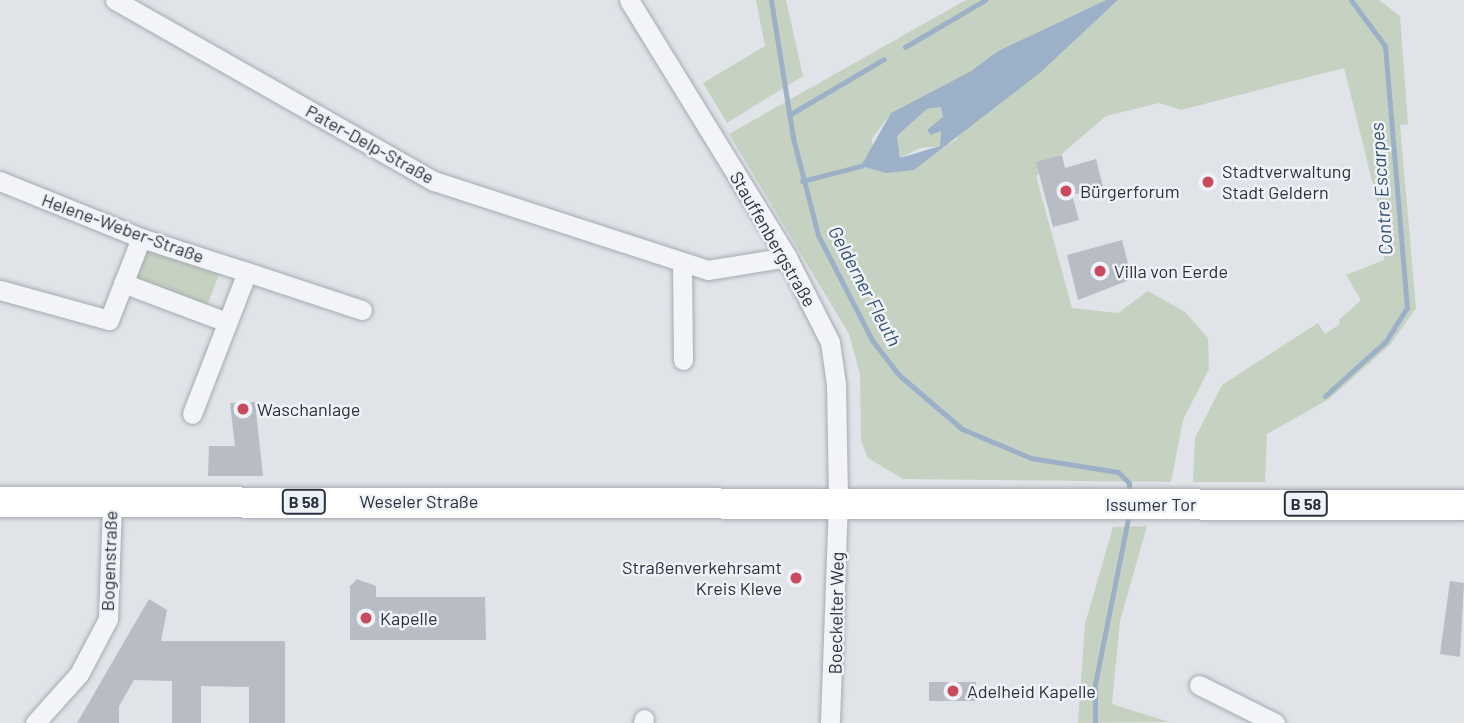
<!DOCTYPE html>
<meta charset="utf-8">
<style>
body{margin:0}
#map{position:relative;width:1464px;height:723px;overflow:hidden;background:#e0e3e8;font-family:Barlow,sans-serif}
div>[style]{position:absolute}
.green>*{inset:0;background:#c6d2c1;transform-origin:0 0}
.water>*{inset:0;background:#9cb1c7}
.stream>*{height:5px;margin:-2.5px;padding:0 2.5px;transform-origin:2.5px;border-radius:2.5px;background:#9cb1c7}
.building>*{inset:0;background:#b7bcc5;transform-origin:0 0}
.roads{filter:drop-shadow(0 0 2px #a5aab2) drop-shadow(0 0 2px #a5aab2)}
.street>*{height:19px;margin:-9.5px;padding:0 9.5px;transform-origin:9.5px;border-radius:9.5px;background:#f3f4f7}
.primary>*{height:30px;margin:-15px;padding:0 15px;transform-origin:15px;border-radius:15px;background:#fff}
.dots>*{width:19px;height:19px;translate:-50% -50%;box-sizing:border-box;border:4px solid #eff2f6;border-radius:50%}
span{translate:-50% -50%;white-space:nowrap;text-align:center;line-height:1.15;-webkit-text-stroke:5px #eff2f6;paint-order:stroke}
.shield-label span{padding:2px 5px;background:#eff2f6;border:2px solid;border-radius:5px;-webkit-text-stroke-width:0}
.shield-label{font-size:16px;color:#29313f;font-weight:700}
.street-label{font-size:18px;color:#29313f}
.poi-label{font-size:18px;color:#29313f}
.left{translate:0 -50%;text-align:left}
.right{translate:-100% -50%;text-align:right}
.water-label{font-size:19px;color:#355071;font-style:italic}
</style>
<div id="map">
<div class="green">
<div style="clip-path:polygon(756px 0,786px 0,803px 76px,727px 123px,703px 83px,765px 46px)"></div>
<div style="clip-path:polygon(966px 0,1106px 0,998px 51px,971px 71px,891px 113px,872px 139px,875px 168px,886px 173px,956px 140px,965px 126px,1041px 72px,1118px 0,1379px 0,1400px 16px,1408px 124px,1400px 125px,1416px 308px,1390px 345px,1329px 399px,1267px 434px,1265px 482px,1193px 482px,1195px 438px,1222px 385px,1318px 323px,1325px 334px,1340px 324px,1339px 320px,1361px 300px,1346px 275px,1384px 260px,1380px 213px,1344px 68px,1181px 110px,1159px 103px,1106px 116px,1036px 176px,1072px 308px,1118px 313px,1148px 291px,1185px 312px,1208px 338px,1209px 369px,1183px 420px,1171px 482px,903px 479px,868px 458px,861px 441px,860px 374px,849px 334px,729px 134px)"></div>
<div style="clip-path:polygon(941px 107px,943px 117px,931px 135px,941px 131px,940px 146px,920px 148px,900px 158px,897px 136px,927px 109px)"></div>
<div style="left:147px;top:247px;width:77px;height:37px;rotate:21deg"></div>
<div style="clip-path:polygon(1147px 526px,1120px 621px,1112px 704px,1169px 722px,1078px 723px,1085px 624px,1113px 527px)"></div>
</div>
<div class="water">
<div style="clip-path:polygon(evenodd,1106px 0,1118px 0,1041px 72px,914px 170px,886px 173px,861px 166px,891px 113px,971px 71px,998px 51px,1106px 0,941px 107px,943px 117px,927px 130px,931px 135px,941px 131px,940px 146px,900px 158px,897px 136px,927px 109px,941px 107px)"></div>
</div>
<div class="stream">
<div style="left:771px;top:0;width:140px;rotate:80.9deg"></div>
<div style="left:793px;top:138px;width:100px;rotate:75.5deg"></div>
<div style="left:818px;top:235px;width:118px;rotate:62.8deg"></div>
<div style="left:872px;top:340px;width:44px;rotate:52.4deg"></div>
<div style="left:899px;top:375px;width:83px;rotate:40.6deg"></div>
<div style="left:962px;top:429px;width:75px;rotate:22.8deg"></div>
<div style="left:1031px;top:458px;width:88px;rotate:9.1deg"></div>
<div style="left:1118px;top:472px;width:16px;rotate:45deg"></div>
<div style="left:1129px;top:483px;width:10px;rotate:90deg"></div>
<div style="left:905px;top:47px;width:93px;rotate:-30.4deg"></div>
<div style="left:789px;top:115px;width:110px;rotate:-30.5deg"></div>
<div style="left:802px;top:181px;width:61px;rotate:-14.3deg"></div>
<div style="left:1325px;top:396px;width:82px;rotate:-42deg"></div>
<div style="left:1386px;top:341px;width:39px;rotate:-58deg"></div>
<div style="left:1407px;top:308px;width:263px;rotate:-94.8deg"></div>
<div style="left:1385px;top:46px;width:57px;rotate:-126.5deg"></div>
<div style="left:1095px;top:723px;width:39px;rotate:-90deg"></div>
<div style="left:1095px;top:684px;width:173px;rotate:-78.7deg"></div>
</div>
<div class="building">
<div style="clip-path:polygon(1062px 155px,1065px 168px,1096px 159px,1103px 187px,1072px 195px,1079px 220px,1053px 227px,1036px 162px)"></div>
<div style="clip-path:polygon(1122px 240px,1132px 279px,1078px 300px,1067px 255px)"></div>
<div style="clip-path:polygon(255px 402px,263px 476px,208px 476px,209px 446px,235px 446px,230px 403px)"></div>
<div style="clip-path:polygon(357px 579px,376px 586px,376px 597px,485px 597px,486px 640px,350px 640px,350px 586px)"></div>
<div style="clip-path:polygon(1450px 581px,1464px 583px,1460px 657px,1440px 654px)"></div>
<div style="clip-path:polygon(149px 599px,167px 610px,161px 641px,285px 641px,285px 723px,249px 723px,249px 687px,201px 686px,201px 723px,172px 723px,172px 681px,134px 680px,119px 706px,119px 723px,77px 723px)"></div>
<div style="left:929px;top:682px;width:47px;height:19px"></div>
</div>
<div class="roads">
<div class="street">
<div style="left:115px;top:0;width:367px;rotate:29.6deg"></div>
<div style="left:434px;top:181px;width:288px;rotate:18deg"></div>
<div style="left:708px;top:270px;width:80px;rotate:-9.3deg"></div>
<div style="left:629px;top:0;width:302px;rotate:58.4deg"></div>
<div style="left:787px;top:257px;width:95px;rotate:63.2deg"></div>
<div style="left:830px;top:342px;width:42px;rotate:81.9deg"></div>
<div style="left:836px;top:384px;width:118px;rotate:89deg"></div>
<div style="left:838px;top:502px;width:221px;rotate:92.1deg"></div>
<div style="left:0;top:181px;width:152px;rotate:22deg"></div>
<div style="left:141px;top:238px;width:111px;rotate:17.8deg"></div>
<div style="left:247px;top:272px;width:152px;rotate:111.2deg"></div>
<div style="left:682px;top:264px;width:96px;rotate:89.4deg"></div>
<div style="left:247px;top:272px;width:121px;rotate:18.3deg"></div>
<div style="left:123px;top:283px;width:111px;rotate:20.6deg"></div>
<div style="left:0;top:290px;width:113px;rotate:15.4deg"></div>
<div style="left:109px;top:320px;width:88px;rotate:-68.7deg"></div>
<div style="left:1199px;top:685px;width:85px;rotate:26.6deg"></div>
<div style="left:35px;top:723px;width:66px;rotate:-48.1deg"></div>
<div style="left:79px;top:674px;width:62px;rotate:-62.2deg"></div>
<div style="left:108px;top:619px;width:117px;rotate:-88deg"></div>
<div style="left:643px;top:723px;width:4px;rotate:-76deg"></div>
</div>
<div class="primary">
<div style="left:0;top:502px;width:1464px;rotate:0.12deg"></div>
</div>
</div>
<div class="dots">
<div style="left:1208px;top:182px;background:#c84a5c"></div>
<div style="left:1066px;top:191px;background:#c84a5c"></div>
<div style="left:1100px;top:271px;background:#c84a5c"></div>
<div style="left:243px;top:409px;background:#c84a5c"></div>
<div style="left:796px;top:578px;background:#c84a5c"></div>
<div style="left:366px;top:618px;background:#c84a5c"></div>
<div style="left:953px;top:691px;background:#c84a5c"></div>
</div>
<div class="shield-label">
<span style="left:304px;top:502px">B 58</span>
<span style="left:1306px;top:504px">B 58</span>
</div>
<div class="street-label">
<span style="left:370px;top:144px;rotate:29deg">Pater-Delp-Straße</span>
<span style="left:123px;top:228px;rotate:20deg">Helene-Weber-Straße</span>
<span style="left:773px;top:239px;rotate:60deg">Stauffenbergstraße</span>
<span style="left:419px;top:501px">Weseler Straße</span>
<span style="left:1151px;top:504px">Issumer Tor</span>
<span style="left:109px;top:561px;rotate:-88deg">Bogenstraße</span>
<span style="left:836px;top:613px;rotate:-89deg">Boeckelter Weg</span>
</div>
<div class="poi-label">
<span class="left" style="left:1222px;top:182px">Stadtverwaltung<br>Stadt Geldern</span>
<span class="left" style="left:1080px;top:191px">Bürgerforum</span>
<span class="left" style="left:1114px;top:271px">Villa von Eerde</span>
<span class="left" style="left:257px;top:409px">Waschanlage</span>
<span class="right" style="left:782px;top:578px">Straßenverkehrsamt<br>Kreis Kleve</span>
<span class="left" style="left:380px;top:618px">Kapelle</span>
<span class="left" style="left:967px;top:691px">Adelheid Kapelle</span>
</div>
<div class="water-label">
<span style="left:1381px;top:189px;rotate:-94deg">Contre Escarpes</span>
<span style="left:865px;top:286px;rotate:62deg">Gelderner Fleuth</span>
</div>
</div>
